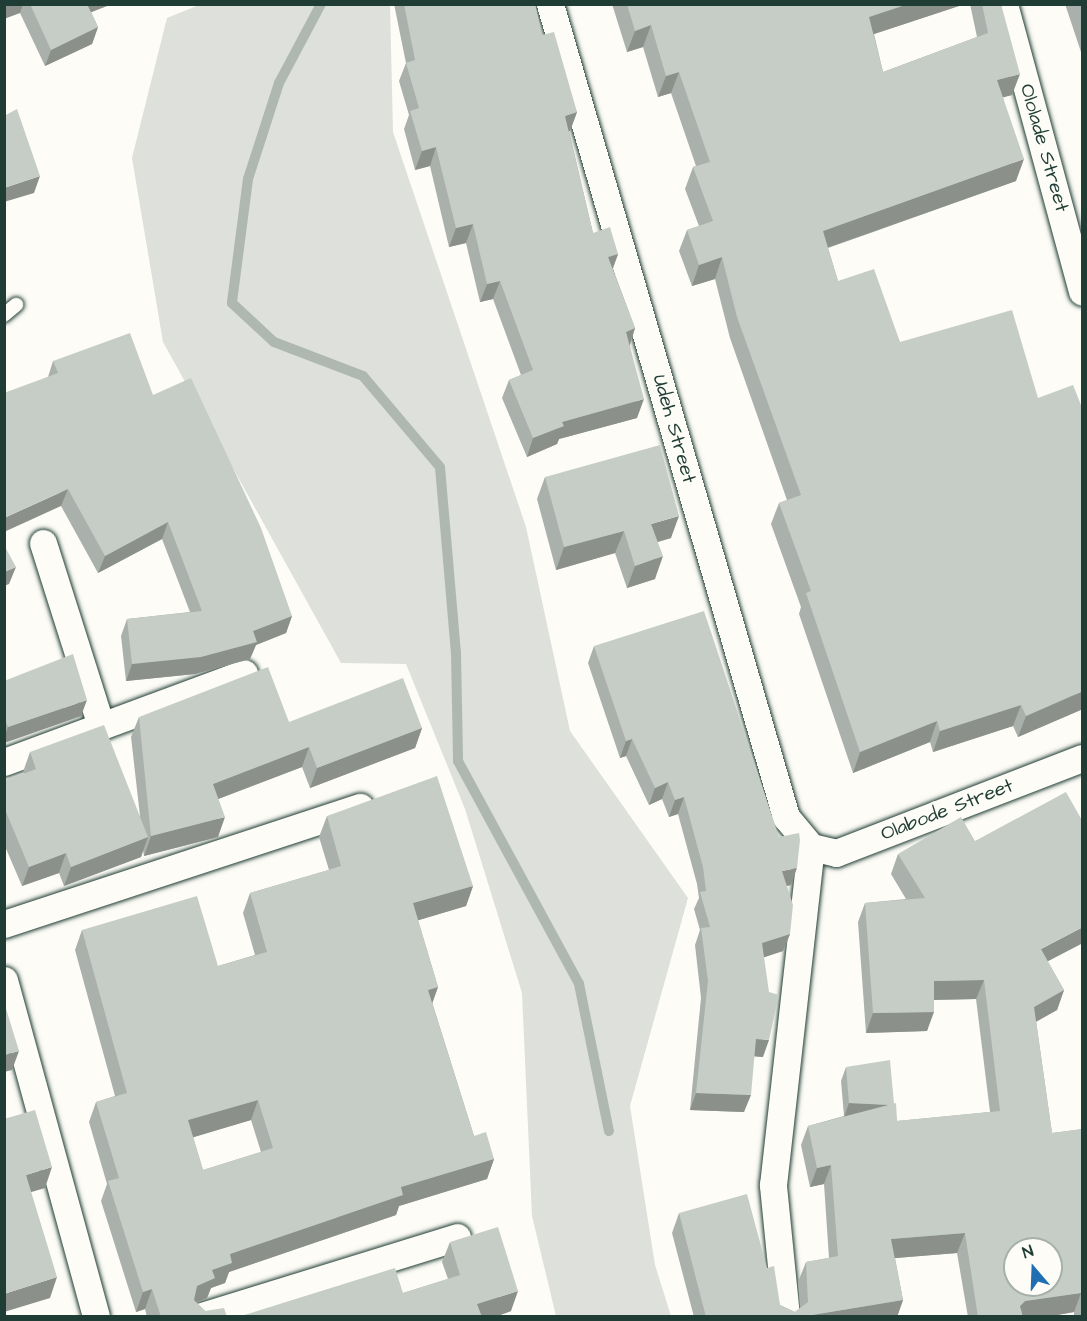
<!DOCTYPE html>
<style>
body{margin:0}
#map{position:relative;width:1087px;height:1321px;overflow:hidden;background:#fdfcf7;font-family:"Architects Daughter",sans-serif}
div>[style]{position:absolute}
.green>*{inset:0;background:#dde0db}
.stream>*{height:10px;margin:-5px;padding:0 5px;transform-origin:5px;border-radius:5px;background:#aeb8b1}
.roads{filter:drop-shadow(0 0 2px #1f3d34) drop-shadow(0 0 2px #1f3d34)}
.service>*{height:14px;margin:-7px;padding:0 7px;transform-origin:7px;border-radius:7px;background:#fdfcf7}
.minor>*{height:27px;margin:-13.5px;padding:0 13.5px;transform-origin:13.5px;border-radius:13.5px;background:#fdfcf7}
.wall>*{inset:0;background:#aab0ab}
.shaded-wall>*{inset:0;background:#8b908b}
.building>*{inset:0;background:#c6cdc7}
span{translate:-50% -50%;white-space:nowrap;text-align:center;line-height:1.15;-webkit-text-stroke:5px #fdfcf7;paint-order:stroke}
.street-label{font-size:20px;color:#1f3d34}
.frame{position:absolute;inset:0;border:6px solid #1f3d34;pointer-events:none}
.north{position:absolute;left:1003px;top:1237px;width:60px;height:60px;box-sizing:border-box;background:#fdfcf7;border:2px solid #a4b0a9;border-radius:50%;rotate:341deg;font-size:16px;font-weight:700;line-height:24px;text-align:center;color:#1f3d34}
.north::after{content:'';display:block;margin:auto;width:21px;height:27px;background:#1f6fb2;clip-path:polygon(50% 0,100% 100%,50% 72%,0 100%)}
</style>
<div id="map">
<div class="green">
<div style="clip-path:polygon(199px 5px,390px 5px,393px 132px,526px 527px,570px 731px,688px 898px,630px 1106px,655px 1265px,671px 1316px,556px 1316px,532px 1216px,522px 993px,465px 809px,406px 664px,341px 663px,163px 342px,132px 158px,167px 18px)"></div>
</div>
<div class="stream">
<div style="left:321px;top:4px;width:89px;rotate:118deg"></div>
<div style="left:279px;top:83px;width:101px;rotate:107.9deg"></div>
<div style="left:248px;top:179px;width:125px;rotate:97.4deg"></div>
<div style="left:232px;top:303px;width:57px;rotate:42.9deg"></div>
<div style="left:274px;top:342px;width:95px;rotate:20.9deg"></div>
<div style="left:363px;top:376px;width:119px;rotate:49.8deg"></div>
<div style="left:440px;top:467px;width:187px;rotate:85.1deg"></div>
<div style="left:456px;top:653px;width:108px;rotate:88.9deg"></div>
<div style="left:458px;top:761px;width:254px;rotate:61.5deg"></div>
<div style="left:579px;top:984px;width:150px;rotate:78.5deg"></div>
</div>
<div class="roads">
<div class="service">
<div style="left:4px;top:315px;width:16px;rotate:-40deg"></div>
</div>
<div class="minor">
<div style="left:550px;top:4px;width:847px;rotate:73.81deg"></div>
<div style="left:786px;top:817px;width:39px;rotate:50deg"></div>
<div style="left:1004px;top:4px;width:298px;rotate:74.8deg"></div>
<div style="left:43px;top:543px;width:192px;rotate:72.4deg"></div>
<div style="left:4px;top:762px;width:256px;rotate:-20.3deg"></div>
<div style="left:811px;top:847px;width:26px;rotate:13deg"></div>
<div style="left:836px;top:853px;width:264px;rotate:-21.1deg"></div>
<div style="left:4px;top:924px;width:375px;rotate:-18.2deg"></div>
<div style="left:4px;top:980px;width:348px;rotate:74.7deg"></div>
<div style="left:202px;top:1316px;width:267px;rotate:-17.2deg"></div>
<div style="left:786px;top:1316px;width:132px;rotate:-95.7deg"></div>
<div style="left:773px;top:1185px;width:340px;rotate:-83.6deg"></div>
</div>
</div>
<div class="wall">
<div style="clip-path:polygon(4px 4px,112px 4px,91px 12px,98px 27px,92px 44px,45px 66px,20px 13px)"></div>
<div style="clip-path:polygon(394px 4px,535px 4px,542px 35px,577px 112px,570px 131px,569px 131px,593px 233px,618px 254px,613px 269px,635px 328px,630px 345px,637px 418px,559px 439px,557px 444px,527px 457px,502px 398px,509px 380px,521px 375px,493px 299px,480px 302px,466px 243px,449px 247px,430px 166px,415px 170px,404px 129px,409px 115px,399px 81px,406px 63px)"></div>
<div style="clip-path:polygon(612px 4px,965px 4px,874px 34px,883px 72px,977px 37px,970px 4px,1001px 4px,1012px 95px,1003px 97px,1016px 181px,828px 248px,838px 281px,900px 342px,1083px 709px,1018px 737px,1013px 726px,933px 752px,930px 742px,853px 773px,799px 614px,801px 607px,771px 524px,779px 503px,787px 500px,730px 338px,715px 279px,692px 286px,679px 251px,687px 230px,699px 226px,685px 189px,693px 167px,696px 166px,671px 93px,658px 97px,643px 47px,627px 52px)"></div>
<div style="clip-path:polygon(1065px 4px,1083px 4px,1083px 58px)"></div>
<div style="clip-path:polygon(53px 361px,153px 395px,292px 616px,286px 633px,256px 645px,250px 659px,195px 674px,126px 681px,121px 636px,127px 619px,190px 612px,162px 539px,98px 573px,61px 506px,48px 377px)"></div>
<div style="clip-path:polygon(545px 477px,671px 538px,658px 542px,655px 579px,627px 588px,615px 553px,556px 570px,537px 499px)"></div>
<div style="clip-path:polygon(594px 646px,791px 885px,787px 886px,790px 934px,783px 951px,764px 957px,763px 1057px,754px 1056px,744px 1112px,690px 1110px,701px 998px,695px 945px,700px 930px,694px 909px,699px 898px,697px 884px,678px 814px,669px 817px,662px 799px,649px 805px,626px 756px,620px 758px,588px 663px)"></div>
<div style="clip-path:polygon(4px 681px,81px 716px,4px 743px)"></div>
<div style="clip-path:polygon(139px 717px,289px 722px,422px 728px,415px 748px,310px 788px,302px 767px,218px 799px,218px 837px,144px 856px,143px 850px,141px 857px,64px 886px,59px 873px,22px 886px,4px 844px,4px 781px,24px 774px,23px 772px,30px 752px,140px 816px,131px 737px)"></div>
<div style="clip-path:polygon(evenodd,327px 816px,473px 886px,466px 906px,418px 920px,438px 987px,432px 1002px,474px 1136px,494px 1159px,487px 1179px,399px 1206px,396px 1215px,229px 1272px,225px 1283px,211px 1288px,207px 1298px,197px 1303px,205px 1311px,227px 1317px,147px 1317px,145px 1309px,136px 1312px,101px 1201px,107px 1184px,89px 1122px,96px 1102px,115px 1096px,75px 950px,82px 930px,218px 966px,255px 955px,243px 913px,250px 893px,329px 870px,319px 837px,327px 816px,251px 1120px,261px 1152px,203px 1170px,193px 1137px,251px 1120px)"></div>
<div style="clip-path:polygon(898px 854px,1048px 962px,1064px 990px,1057px 1010px,1036px 1021px,1052px 1133px,1083px 1129px,1083px 1317px,1074px 1317px,1074px 1312px,1046px 1317px,968px 1317px,957px 1253px,895px 1258px,903px 1300px,897px 1317px,694px 1317px,672px 1233px,679px 1213px,767px 1268px,780px 1305px,795px 1312px,800px 1308px,798px 1282px,806px 1262px,829px 1258px,824px 1184px,810px 1187px,801px 1145px,808px 1126px,844px 1116px,841px 1081px,846px 1067px,894px 1104px,897px 1121px,990px 1112px,976px 999px,934px 1000px,927px 1031px,866px 1033px,858px 922px,865px 903px,906px 899px,891px 874px)"></div>
<div style="clip-path:polygon(450px 1242px,511px 1311px,495px 1317px,238px 1317px,403px 1293px,448px 1279px,442px 1262px)"></div>
</div>
<div class="shaded-wall">
<div style="clip-path:polygon(4px 4px,23px 4px,20px 13px,4px 19px)"></div>
<div style="clip-path:polygon(84px 4px,112px 4px,79px 17px)"></div>
<div style="clip-path:polygon(908px 4px,965px 4px,862px 38px,869px 17px)"></div>
<div style="clip-path:polygon(651px 25px,643px 47px,627px 52px,635px 31px)"></div>
<div style="clip-path:polygon(98px 27px,92px 44px,45px 66px,51px 50px)"></div>
<div style="clip-path:polygon(679px 72px,671px 93px,658px 97px,666px 76px)"></div>
<div style="clip-path:polygon(1020px 74px,1012px 95px,990px 101px,997px 80px)"></div>
<div style="clip-path:polygon(577px 112px,570px 131px,558px 135px,565px 116px)"></div>
<div style="clip-path:polygon(436px 147px,430px 166px,415px 170px,422px 151px)"></div>
<div style="clip-path:polygon(1024px 159px,1016px 181px,815px 252px,823px 231px)"></div>
<div style="clip-path:polygon(40px 176px,34px 193px,4px 202px,4px 188px)"></div>
<div style="clip-path:polygon(473px 224px,466px 243px,449px 247px,456px 228px)"></div>
<div style="clip-path:polygon(618px 254px,611px 272px,608px 257px)"></div>
<div style="clip-path:polygon(722px 257px,715px 279px,692px 286px,699px 265px)"></div>
<div style="clip-path:polygon(500px 281px,493px 299px,480px 302px,487px 284px)"></div>
<div style="clip-path:polygon(635px 328px,629px 347px,626px 332px)"></div>
<div style="clip-path:polygon(644px 399px,637px 418px,559px 439px,557px 444px,527px 457px,533px 438px,562px 422px)"></div>
<div style="clip-path:polygon(68px 489px,61px 506px,4px 532px,4px 518px)"></div>
<div style="clip-path:polygon(679px 516px,671px 538px,643px 546px,651px 524px)"></div>
<div style="clip-path:polygon(168px 522px,162px 539px,98px 573px,105px 556px)"></div>
<div style="clip-path:polygon(624px 531px,615px 553px,556px 570px,564px 547px)"></div>
<div style="clip-path:polygon(663px 556px,655px 579px,627px 588px,635px 566px)"></div>
<div style="clip-path:polygon(16px 567px,9px 584px,4px 586px,4px 572px)"></div>
<div style="clip-path:polygon(292px 616px,286px 633px,256px 645px,250px 659px,195px 674px,126px 681px,132px 664px,253px 631px)"></div>
<div style="clip-path:polygon(1083px 691px,1083px 709px,1018px 737px,1026px 716px)"></div>
<div style="clip-path:polygon(87px 700px,81px 716px,4px 743px,4px 737px,8px 727px)"></div>
<div style="clip-path:polygon(1021px 705px,1013px 726px,933px 752px,940px 731px)"></div>
<div style="clip-path:polygon(937px 721px,930px 742px,853px 773px,860px 752px)"></div>
<div style="clip-path:polygon(422px 728px,415px 748px,310px 788px,317px 768px)"></div>
<div style="clip-path:polygon(632px 739px,626px 756px,620px 758px,626px 741px)"></div>
<div style="clip-path:polygon(309px 747px,302px 767px,205px 804px,213px 784px)"></div>
<div style="clip-path:polygon(668px 782px,662px 799px,649px 805px,655px 788px)"></div>
<div style="clip-path:polygon(684px 797px,678px 814px,669px 817px,675px 800px)"></div>
<div style="clip-path:polygon(225px 817px,218px 837px,144px 856px,151px 836px)"></div>
<div style="clip-path:polygon(148px 837px,141px 857px,64px 886px,71px 867px)"></div>
<div style="clip-path:polygon(66px 853px,59px 873px,22px 886px,29px 867px)"></div>
<div style="clip-path:polygon(797px 868px,791px 885px,776px 888px,782px 871px)"></div>
<div style="clip-path:polygon(473px 886px,466px 906px,406px 924px,413px 903px)"></div>
<div style="clip-path:polygon(1083px 927px,1083px 943px,1033px 969px,1041px 949px)"></div>
<div style="clip-path:polygon(790px 934px,783px 951px,756px 960px,762px 943px)"></div>
<div style="clip-path:polygon(984px 980px,976px 999px,927px 1000px,934px 981px)"></div>
<div style="clip-path:polygon(438px 987px,431px 1007px,428px 990px)"></div>
<div style="clip-path:polygon(1064px 990px,1057px 1010px,1027px 1027px,1034px 1007px)"></div>
<div style="clip-path:polygon(934px 1012px,927px 1031px,866px 1033px,873px 1013px)"></div>
<div style="clip-path:polygon(756px 1039px,769px 1040px,763px 1057px,749px 1056px)"></div>
<div style="clip-path:polygon(19px 1051px,12px 1070px,4px 1072px,4px 1055px)"></div>
<div style="clip-path:polygon(696px 1093px,751px 1095px,744px 1112px,690px 1110px)"></div>
<div style="clip-path:polygon(258px 1100px,251px 1120px,181px 1141px,188px 1120px)"></div>
<div style="clip-path:polygon(849px 1103px,894px 1105px,844px 1117px)"></div>
<div style="clip-path:polygon(494px 1159px,487px 1179px,399px 1206px,396px 1215px,229px 1272px,225px 1283px,211px 1288px,207px 1298px,190px 1306px,197px 1286px,212px 1270px,230px 1254px,401px 1187px)"></div>
<div style="clip-path:polygon(831px 1165px,824px 1184px,810px 1187px,817px 1168px)"></div>
<div style="clip-path:polygon(52px 1167px,45px 1188px,18px 1196px,26px 1175px)"></div>
<div style="clip-path:polygon(965px 1233px,957px 1253px,884px 1259px,891px 1239px)"></div>
<div style="clip-path:polygon(57px 1277px,50px 1298px,4px 1312px,4px 1294px)"></div>
<div style="clip-path:polygon(152px 1289px,145px 1309px,136px 1312px,143px 1292px)"></div>
<div style="clip-path:polygon(518px 1291px,511px 1311px,495px 1317px,473px 1317px,477px 1304px)"></div>
<div style="clip-path:polygon(1081px 1293px,1074px 1312px,1046px 1317px,1017px 1317px,1020px 1306px,1025px 1301px)"></div>
<div style="clip-path:polygon(903px 1300px,897px 1317px,800px 1317px)"></div>
</div>
<div class="building">
<div style="clip-path:polygon(30px 4px,87px 4px,98px 27px,51px 50px)"></div>
<div style="clip-path:polygon(404px 4px,535px 4px,542px 35px,554px 32px,577px 112px,565px 116px,593px 233px,610px 227px,618px 254px,608px 257px,635px 328px,626px 332px,644px 399px,562px 422px,564px 426px,533px 438px,509px 380px,533px 370px,500px 281px,487px 284px,473px 224px,456px 228px,436px 147px,422px 151px,410px 111px,419px 108px,406px 63px,415px 60px)"></div>
<div style="clip-path:polygon(627px 4px,908px 4px,869px 17px,883px 72px,988px 33px,982px 4px,1001px 4px,1020px 74px,997px 80px,1024px 159px,823px 231px,838px 281px,874px 269px,900px 342px,1012px 310px,1038px 398px,1073px 385px,1083px 410px,1083px 691px,1026px 716px,1021px 705px,940px 731px,937px 721px,860px 752px,806px 593px,811px 591px,779px 503px,801px 495px,737px 317px,722px 257px,699px 265px,687px 230px,713px 221px,693px 167px,710px 162px,679px 72px,666px 76px,651px 25px,635px 31px)"></div>
<div style="clip-path:polygon(17px 109px,40px 176px,4px 188px,4px 116px)"></div>
<div style="clip-path:polygon(130px 333px,153px 395px,191px 378px,261px 528px,292px 616px,253px 631px,257px 642px,201px 657px,132px 664px,127px 619px,202px 611px,168px 522px,105px 556px,68px 489px,4px 518px,4px 393px,58px 373px,53px 361px)"></div>
<div style="clip-path:polygon(660px 445px,679px 516px,651px 524px,663px 556px,635px 566px,624px 531px,564px 547px,545px 477px)"></div>
<div style="clip-path:polygon(4px 545px,16px 567px,4px 572px)"></div>
<div style="clip-path:polygon(704px 611px,779px 837px,799px 833px,800px 840px,797px 868px,782px 871px,793px 905px,790px 934px,762px 943px,769px 992px,779px 995px,769px 1040px,756px 1039px,751px 1095px,696px 1093px,708px 981px,701px 928px,710px 927px,700px 892px,706px 891px,703px 867px,684px 797px,675px 800px,668px 782px,655px 788px,632px 739px,626px 741px,594px 646px)"></div>
<div style="clip-path:polygon(73px 654px,87px 700px,8px 727px,4px 718px,4px 681px)"></div>
<div style="clip-path:polygon(268px 667px,289px 722px,403px 678px,422px 728px,317px 768px,309px 747px,213px 784px,225px 817px,151px 836px,139px 717px)"></div>
<div style="clip-path:polygon(104px 725px,148px 837px,71px 867px,66px 853px,29px 867px,4px 807px,4px 781px,36px 769px,30px 752px)"></div>
<div style="clip-path:polygon(evenodd,437px 776px,473px 886px,413px 903px,438px 987px,428px 990px,474px 1136px,486px 1132px,494px 1159px,401px 1187px,403px 1195px,230px 1254px,232px 1263px,212px 1270px,215px 1278px,197px 1286px,194px 1300px,205px 1311px,224px 1308px,227px 1317px,161px 1317px,152px 1289px,143px 1292px,108px 1181px,119px 1178px,96px 1102px,127px 1093px,82px 930px,197px 896px,218px 966px,267px 952px,250px 893px,341px 866px,327px 816px,437px 776px,258px 1100px,273px 1148px,203px 1170px,188px 1120px,258px 1100px)"></div>
<div style="clip-path:polygon(evenodd,1066px 792px,1083px 822px,1083px 927px,1041px 949px,1064px 990px,1034px 1007px,1052px 1133px,1083px 1129px,1083px 1317px,1081px 1293px,1025px 1301px,1020px 1306px,1023px 1317px,978px 1317px,965px 1233px,891px 1239px,903px 1300px,800px 1317px,706px 1317px,679px 1213px,747px 1194px,767px 1268px,774px 1266px,780px 1305px,795px 1312px,808px 1302px,806px 1262px,838px 1256px,831px 1165px,817px 1168px,808px 1126px,896px 1103px,897px 1121px,1000px 1111px,984px 980px,934px 981px,934px 1012px,873px 1013px,865px 903px,925px 898px,898px 854px,961px 817px,975px 841px,1066px 792px,1015px 1249px,1051px 1249px,1051px 1285px,1015px 1285px,1015px 1249px)"></div>
<div style="clip-path:polygon(4px 1002px,19px 1051px,4px 1055px)"></div>
<div style="clip-path:polygon(890px 1060px,894px 1104px,889px 1105px,849px 1103px,846px 1067px)"></div>
<div style="clip-path:polygon(35px 1110px,52px 1167px,26px 1175px,57px 1277px,4px 1294px,4px 1119px)"></div>
<div style="clip-path:polygon(498px 1227px,518px 1291px,477px 1304px,482px 1317px,238px 1317px,395px 1268px,403px 1293px,460px 1275px,450px 1242px)"></div>
</div>
<div class="street-label">
<span style="left:1044px;top:148px;rotate:74deg">Ololade Street</span>
<span style="left:674px;top:429px;rotate:74deg">Udeh Street</span>
<span style="left:947px;top:810px;rotate:-21deg">Olabode Street</span>
</div>
<div class="frame"></div>
<div class="north">N</div>
</div>
